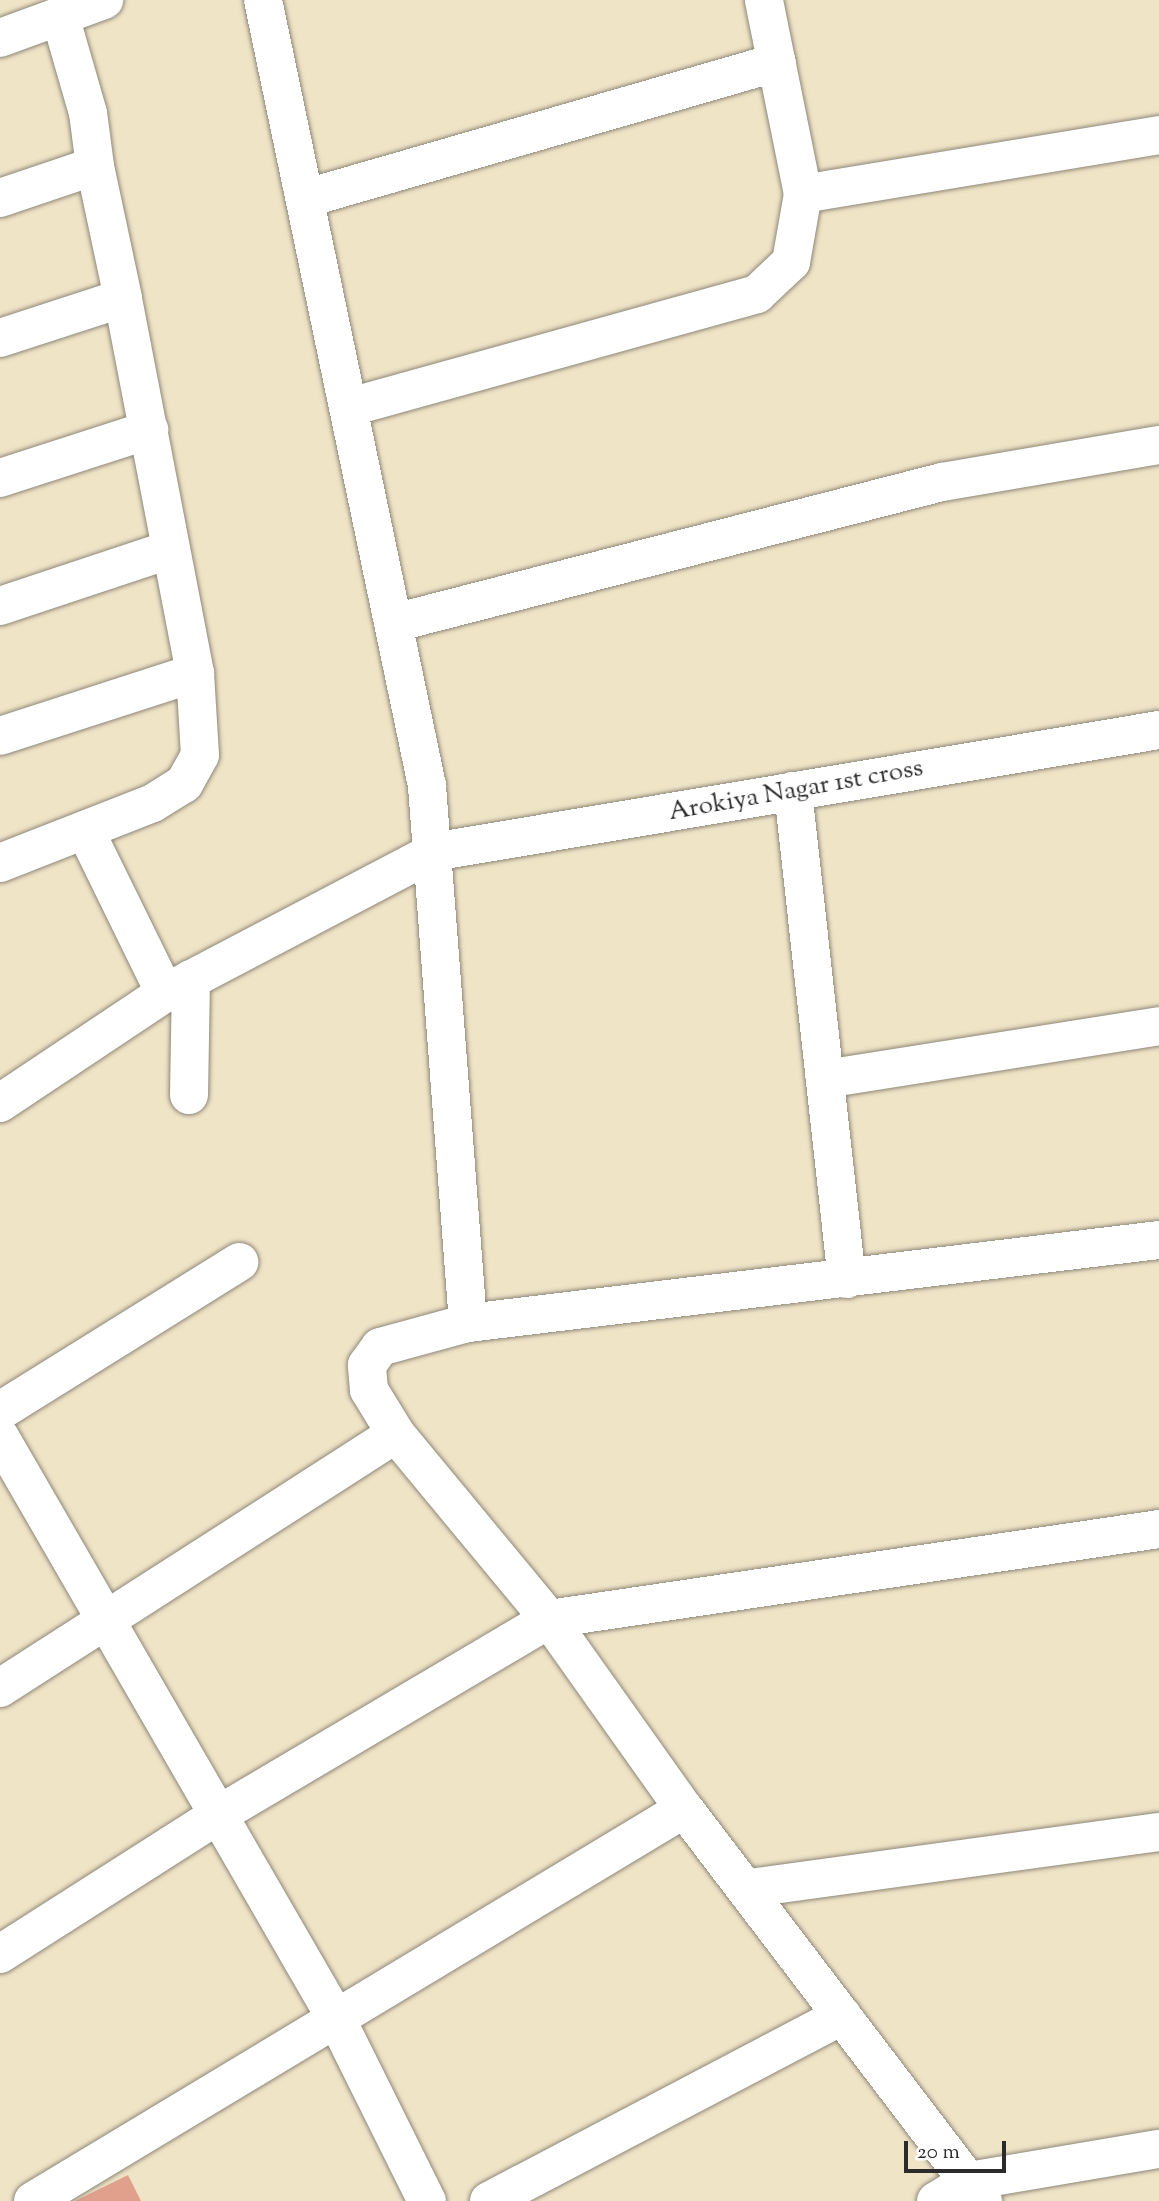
<!DOCTYPE html>
<style>
body{margin:0}
#map{position:relative;width:1159px;height:2201px;overflow:hidden;background:#f0e4c7;font-family:"Sorts Mill Goudy",serif}
div>[style]{position:absolute}
.building>*{inset:0;background:#e0a08c}
.roads{filter:drop-shadow(0 0 2px #8e8879) drop-shadow(0 0 2px #8e8879)}
.minor>*{height:38px;margin:-19px;padding:0 19px;transform-origin:19px;border-radius:19px;background:#fff}
span{translate:-50% -50%;white-space:nowrap;text-align:center;line-height:1.15;-webkit-text-stroke:5px #fff;paint-order:stroke}
.street-label{font-size:26px;color:#2b2b2b}
.scale{position:absolute;left:904px;top:2141px;width:102px;height:32px;box-sizing:border-box;border:4px solid #2b2b2b;border-top:0;padding-left:9px;font-size:21px;line-height:24px;white-space:nowrap;color:#2b2b2b;-webkit-text-stroke:5px #fff;paint-order:stroke}
</style>
<div id="map">
<div class="building">
<div style="clip-path:polygon(128px 2175px,141px 2201px,75px 2201px)"></div>
</div>
<div class="roads">
<div class="minor">
<div style="left:263px;top:0;width:803px;rotate:78.21deg"></div>
<div style="left:427px;top:786px;width:539px;rotate:85.63deg"></div>
<div style="left:0;top:38px;width:111px;rotate:-20.1deg"></div>
<div style="left:803px;top:194px;width:361px;rotate:-9.4deg"></div>
<div style="left:0;top:198px;width:100px;rotate:-18.6deg"></div>
<div style="left:95px;top:166px;width:53px;rotate:-97.5deg"></div>
<div style="left:88px;top:113px;width:101px;rotate:-106.1deg"></div>
<div style="left:307px;top:198px;width:489px;rotate:-16.1deg"></div>
<div style="left:0;top:338px;width:129px;rotate:-18deg"></div>
<div style="left:123px;top:298px;width:135px;rotate:-102deg"></div>
<div style="left:350px;top:407px;width:422px;rotate:-15.5deg"></div>
<div style="left:757px;top:294px;width:47px;rotate:-43.3deg"></div>
<div style="left:791px;top:262px;width:69px;rotate:-80deg"></div>
<div style="left:803px;top:194px;width:198px;rotate:-101.4deg"></div>
<div style="left:0;top:478px;width:157px;rotate:-17.9deg"></div>
<div style="left:0;top:606px;width:180px;rotate:-18.4deg"></div>
<div style="left:394px;top:623px;width:566px;rotate:-14.43deg"></div>
<div style="left:942px;top:482px;width:220px;rotate:-9.7deg"></div>
<div style="left:0;top:736px;width:205px;rotate:-17.9deg"></div>
<div style="left:793px;top:791px;width:491px;rotate:83.7deg"></div>
<div style="left:85px;top:830px;width:182px;rotate:63.9deg"></div>
<div style="left:0;top:863px;width:164px;rotate:-21.4deg"></div>
<div style="left:153px;top:803px;width:36px;rotate:-32deg"></div>
<div style="left:184px;top:784px;width:33px;rotate:-61deg"></div>
<div style="left:200px;top:755px;width:82px;rotate:-93.5deg"></div>
<div style="left:195px;top:673px;width:382px;rotate:-100.9deg"></div>
<div style="left:825px;top:1079px;width:338px;rotate:-9deg"></div>
<div style="left:189px;top:1095px;width:116px;rotate:-89deg"></div>
<div style="left:0;top:1103px;width:198px;rotate:-33.7deg"></div>
<div style="left:165px;top:993px;width:303px;rotate:-27.7deg"></div>
<div style="left:433px;top:852px;width:736px;rotate:-9.54deg"></div>
<div style="left:0;top:1411px;width:282px;rotate:-31.9deg"></div>
<div style="left:0;top:1437px;width:676px;rotate:59.98deg"></div>
<div style="left:338px;top:2022px;width:200px;rotate:63.6deg"></div>
<div style="left:0;top:1688px;width:470px;rotate:-32.7deg"></div>
<div style="left:750px;top:1888px;width:413px;rotate:-7.8deg"></div>
<div style="left:0;top:1954px;width:259px;rotate:-32.5deg"></div>
<div style="left:218px;top:1815px;width:385px;rotate:-30.6deg"></div>
<div style="left:549px;top:1619px;width:617px;rotate:-8.39deg"></div>
<div style="left:33px;top:2201px;width:760px;rotate:-31.05deg"></div>
<div style="left:489px;top:2201px;width:399px;rotate:-27.7deg"></div>
<div style="left:936px;top:2201px;width:39px;rotate:-31deg"></div>
<div style="left:969px;top:2181px;width:193px;rotate:-9.6deg"></div>
<div style="left:983px;top:2201px;width:493px;rotate:-127.3deg"></div>
<div style="left:684px;top:1809px;width:233px;rotate:-125.4deg"></div>
<div style="left:549px;top:1619px;width:240px;rotate:-129.6deg"></div>
<div style="left:396px;top:1434px;width:52px;rotate:-121.5deg"></div>
<div style="left:369px;top:1390px;width:25px;rotate:-95deg"></div>
<div style="left:367px;top:1365px;width:22px;rotate:-54deg"></div>
<div style="left:380px;top:1347px;width:91px;rotate:-15.3deg"></div>
<div style="left:468px;top:1323px;width:696px;rotate:-6.85deg"></div>
</div>
</div>
<div class="street-label">
<span style="left:796px;top:791px;rotate:-10deg">Arokiya Nagar 1st cross</span>
</div>
<div class="scale">20 m</div>
</div>
